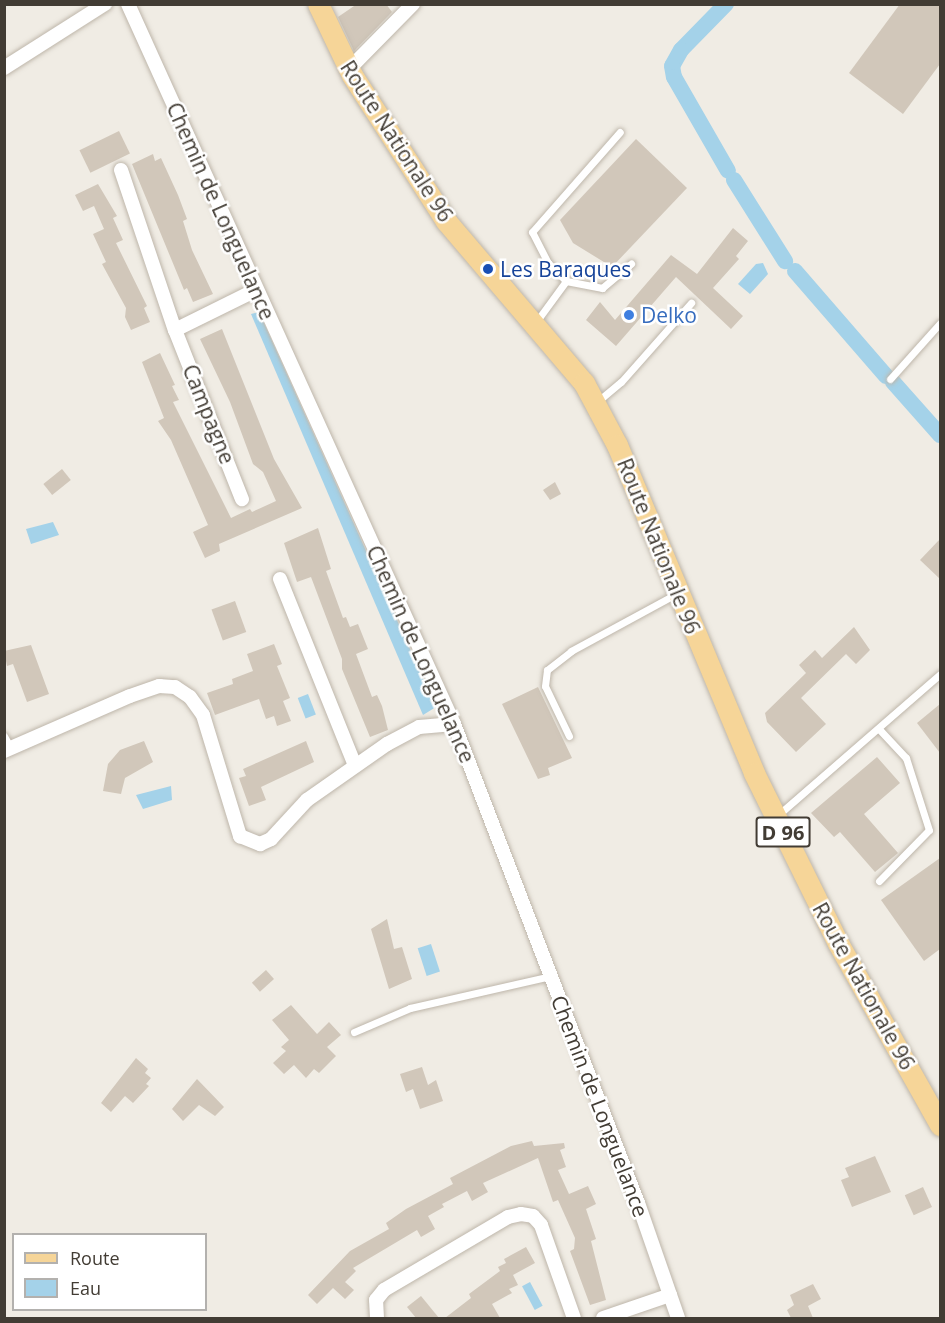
<!DOCTYPE html>
<style>
body{margin:0}
#map{position:relative;width:945px;height:1323px;overflow:hidden;background:#f0ece4;font-family:"Open Sans",sans-serif}
div>[style]{position:absolute}
.water>*{inset:0;background:#a4d2e9;transform-origin:0 0}
.canal>*{height:16px;margin:-8px;padding:0 8px;transform-origin:8px;border-radius:8px;background:#a4d2e9}
.building>*{inset:0;background:#d1c7ba;transform-origin:0 0}
.roads{filter:drop-shadow(0 0 2px #beb6aa) drop-shadow(0 0 2px #beb6aa)}
.lane>*{height:7px;margin:-3.5px;padding:0 3.5px;transform-origin:3.5px;border-radius:3.5px;background:#fff}
.street>*{height:14px;margin:-7px;padding:0 7px;transform-origin:7px;border-radius:7px;background:#fff}
.primary>*{height:21px;margin:-10.5px;padding:0 10.5px;transform-origin:10.5px;border-radius:10.5px;background:#f6d598}
.dots>*{width:16px;height:16px;translate:-50% -50%;box-sizing:border-box;border:3px solid #fff;border-radius:50%}
span{translate:-50% -50%;white-space:nowrap;text-align:center;line-height:1.15;-webkit-text-stroke:5px #fff;paint-order:stroke}
.shield-label span{padding:2px 4px;background:#fff;border:2px solid;border-radius:4px;-webkit-text-stroke-width:0}
.shield-label{font-size:20px;color:#423c34;font-weight:700}
.street-label{font-size:21px;color:#423c34}
.transit-label{font-size:21px;color:#164399}
.left{translate:0 -50%;text-align:left}
.shop-label{font-size:21px;color:#366cbe}
.frame{position:absolute;inset:0;border:6px solid #423c34;pointer-events:none}
.legend{position:absolute;left:12px;top:1233px;width:195px;height:78px;box-sizing:border-box;background:#fff;border:2px solid #b3b1ae;margin:0;padding:8px 10px;list-style:none;font-size:18px;color:#423c34}
.legend li{display:flex;align-items:center;gap:12px;height:30px}
.legend b{width:30px;border:2px solid #b3b1ae}
</style>
<div id="map">
<div class="water">
<div style="clip-path:polygon(763px 263px,768px 274px,750px 294px,738px 284px,756px 264px)"></div>
<div style="clip-path:polygon(259px 312px,436px 707px,423px 715px,251px 314px)"></div>
<div style="clip-path:polygon(53px 522px,59px 535px,31px 544px,26px 529px)"></div>
<div style="left:308px;top:694px;width:22px;height:11px;rotate:69deg"></div>
<div style="clip-path:polygon(171px 786px,172px 800px,143px 809px,136px 795px)"></div>
<div style="left:431px;top:944px;width:29px;height:14px;rotate:72deg"></div>
<div style="left:530px;top:1282px;width:27px;height:9px;rotate:62deg"></div>
</div>
<div class="canal">
<div style="left:726px;top:4px;width:64px;rotate:134.4deg"></div>
<div style="left:681px;top:50px;width:18px;rotate:119deg"></div>
<div style="left:672px;top:66px;width:11px;rotate:80deg"></div>
<div style="left:674px;top:77px;width:108px;rotate:60.1deg"></div>
<div style="left:734px;top:180px;width:96px;rotate:57.8deg"></div>
<div style="left:795px;top:271px;width:139px;rotate:49.1deg"></div>
<div style="left:893px;top:382px;width:71px;rotate:48.4deg"></div>
</div>
<div class="building">
<div style="clip-path:polygon(357px 4px,386px 4px,392px 12px,354px 51px,338px 17px)"></div>
<div style="clip-path:polygon(900px 4px,940px 4px,940px 64px,903px 114px,849px 73px)"></div>
<div style="left:119px;top:131px;width:25px;height:44px;rotate:64deg"></div>
<div style="clip-path:polygon(636px 139px,687px 188px,612px 267px,573px 243px,560px 220px)"></div>
<div style="clip-path:polygon(153px 154px,155px 161px,161px 158px,178px 195px,187px 219px,183px 221px,192px 250px,213px 294px,193px 302px,187px 288px,184px 290px,132px 164px)"></div>
<div style="clip-path:polygon(98px 184px,117px 216px,113px 218px,123px 240px,116px 243px,147px 306px,144px 308px,150px 322px,131px 330px,125px 317px,126px 308px,102px 264px,106px 262px,93px 234px,104px 229px,94px 206px,83px 211px,75px 195px)"></div>
<div style="clip-path:polygon(733px 228px,748px 241px,736px 256px,739px 259px,713px 288px,743px 316px,731px 329px,676px 277px,616px 346px,586px 320px,600px 302px,615px 320px,671px 255px,697px 274px)"></div>
<div style="clip-path:polygon(222px 329px,274px 459px,302px 508px,219px 544px,220px 551px,205px 558px,193px 532px,208px 525px,171px 440px,158px 421px,164px 418px,142px 362px,160px 353px,175px 385px,172px 386px,179px 400px,173px 402px,231px 518px,250px 509px,252px 512px,276px 501px,263px 472px,253px 464px,230px 402px,200px 339px)"></div>
<div style="left:62px;top:469px;width:14px;height:24px;rotate:51deg"></div>
<div style="clip-path:polygon(555px 482px,561px 494px,550px 500px,543px 490px)"></div>
<div style="clip-path:polygon(318px 528px,331px 569px,326px 571px,343px 618px,346px 617px,350px 627px,358px 624px,368px 649px,356px 654px,372px 697px,377px 695px,382px 706px,388px 730px,370px 737px,342px 669px,342px 659px,311px 577px,297px 582px,284px 543px)"></div>
<div style="clip-path:polygon(940px 539px,940px 579px,920px 560px)"></div>
<div style="left:235px;top:601px;width:33px;height:25px;rotate:70deg"></div>
<div style="clip-path:polygon(854px 627px,870px 650px,856px 664px,846px 654px,801px 698px,826px 724px,796px 752px,767px 722px,765px 713px,806px 673px,799px 665px,815px 650px,822px 658px)"></div>
<div style="clip-path:polygon(274px 644px,282px 664px,277px 666px,290px 698px,283px 701px,291px 721px,277px 726px,274px 716px,266px 719px,259px 699px,215px 715px,207px 693px,233px 684px,232px 679px,253px 671px,247px 654px)"></div>
<div style="clip-path:polygon(31px 645px,49px 694px,27px 702px,13px 664px,7px 666px,4px 651px)"></div>
<div style="clip-path:polygon(538px 687px,572px 758px,548px 768px,550px 775px,538px 779px,502px 704px)"></div>
<div style="clip-path:polygon(940px 704px,940px 753px,917px 723px)"></div>
<div style="clip-path:polygon(144px 741px,153px 762px,125px 778px,121px 794px,103px 791px,108px 764px,120px 750px)"></div>
<div style="clip-path:polygon(306px 741px,314px 762px,261px 787px,266px 800px,249px 806px,239px 778px,246px 776px,243px 769px)"></div>
<div style="clip-path:polygon(877px 757px,900px 783px,864px 814px,898px 853px,875px 872px,840px 832px,834px 837px,811px 813px)"></div>
<div style="clip-path:polygon(940px 858px,940px 949px,924px 961px,881px 900px)"></div>
<div style="clip-path:polygon(387px 919px,394px 949px,402px 947px,412px 979px,389px 989px,371px 929px)"></div>
<div style="left:266px;top:970px;width:12px;height:19px;rotate:48deg"></div>
<div style="clip-path:polygon(291px 1005px,317px 1034px,329px 1022px,341px 1035px,327px 1047px,336px 1056px,319px 1073px,314px 1069px,306px 1078px,294px 1065px,284px 1074px,273px 1063px,286px 1051px,281px 1047px,289px 1040px,272px 1020px)"></div>
<div style="clip-path:polygon(136px 1058px,148px 1069px,145px 1073px,151px 1078px,146px 1084px,149px 1086px,133px 1103px,125px 1096px,111px 1112px,101px 1103px)"></div>
<div style="clip-path:polygon(422px 1067px,428px 1085px,436px 1080px,443px 1101px,420px 1109px,413px 1089px,406px 1092px,400px 1074px)"></div>
<div style="clip-path:polygon(197px 1079px,224px 1107px,215px 1116px,199px 1105px,183px 1121px,172px 1109px)"></div>
<div style="clip-path:polygon(532px 1141px,534px 1146px,564px 1143px,565px 1148px,560px 1150px,566px 1167px,558px 1170px,569px 1194px,588px 1186px,596px 1204px,586px 1209px,596px 1239px,591px 1241px,606px 1300px,590px 1305px,570px 1251px,574px 1249px,575px 1238px,558px 1200px,553px 1202px,538px 1158px,483px 1183px,488px 1192px,472px 1201px,467px 1191px,442px 1204px,444px 1207px,428px 1216px,435px 1229px,421px 1237px,417px 1230px,353px 1268px,356px 1271px,345px 1282px,354px 1290px,345px 1299px,333px 1288px,317px 1304px,308px 1295px,350px 1251px,389px 1229px,386px 1223px,406px 1209px,453px 1184px,450px 1178px,511px 1146px)"></div>
<div style="clip-path:polygon(875px 1156px,891px 1192px,852px 1207px,841px 1180px,849px 1177px,845px 1168px)"></div>
<div style="left:923px;top:1187px;width:22px;height:20px;rotate:66deg"></div>
<div style="clip-path:polygon(526px 1247px,535px 1263px,513px 1275px,518px 1285px,509px 1289px,512px 1293px,492px 1304px,500px 1318px,445px 1318px,471px 1298px,469px 1294px,500px 1271px,498px 1267px,506px 1263px,504px 1259px)"></div>
<div style="clip-path:polygon(813px 1284px,821px 1299px,808px 1306px,813px 1318px,791px 1318px,787px 1310px,794px 1305px,790px 1295px)"></div>
<div style="clip-path:polygon(421px 1296px,439px 1318px,416px 1318px,407px 1307px)"></div>
</div>
<div class="roads">
<div class="lane">
<div style="left:566px;top:281px;width:25px;rotate:-135deg"></div>
<div style="left:548px;top:263px;width:35px;rotate:-117deg"></div>
<div style="left:532px;top:232px;width:133px;rotate:-48.7deg"></div>
<div style="left:536px;top:322px;width:51px;rotate:-53.8deg"></div>
<div style="left:566px;top:281px;width:37px;rotate:11deg"></div>
<div style="left:602px;top:288px;width:38px;rotate:-40deg"></div>
<div style="left:890px;top:379px;width:75px;rotate:-48.2deg"></div>
<div style="left:598px;top:401px;width:30px;rotate:-40deg"></div>
<div style="left:621px;top:382px;width:106px;rotate:-48.5deg"></div>
<div style="left:4px;top:736px;width:14px;rotate:60deg"></div>
<div style="left:569px;top:736px;width:55px;rotate:-115.6deg"></div>
<div style="left:545px;top:686px;width:16px;rotate:-83deg"></div>
<div style="left:547px;top:670px;width:31px;rotate:-38deg"></div>
<div style="left:571px;top:651px;width:119px;rotate:-28.5deg"></div>
<div style="left:778px;top:815px;width:215px;rotate:-41deg"></div>
<div style="left:879px;top:881px;width:71px;rotate:-45.6deg"></div>
<div style="left:929px;top:830px;width:76px;rotate:-107.7deg"></div>
<div style="left:906px;top:758px;width:40px;rotate:-133deg"></div>
<div style="left:354px;top:1032px;width:61px;rotate:-23.2deg"></div>
<div style="left:410px;top:1008px;width:145px;rotate:-12.8deg"></div>
</div>
<div class="street">
<div style="left:128px;top:4px;width:790px;rotate:65.64deg"></div>
<div style="left:454px;top:724px;width:513px;rotate:68.99deg"></div>
<div style="left:638px;top:1203px;width:122px;rotate:70.8deg"></div>
<div style="left:4px;top:68px;width:120px;rotate:-32.4deg"></div>
<div style="left:349px;top:69px;width:91px;rotate:-45.4deg"></div>
<div style="left:121px;top:170px;width:169px;rotate:71.4deg"></div>
<div style="left:175px;top:330px;width:182px;rotate:68.4deg"></div>
<div style="left:175px;top:330px;width:90px;rotate:-26.3deg"></div>
<div style="left:280px;top:579px;width:201px;rotate:68.1deg"></div>
<div style="left:4px;top:751px;width:137px;rotate:-23.6deg"></div>
<div style="left:130px;top:696px;width:31px;rotate:-19deg"></div>
<div style="left:159px;top:686px;width:16px;rotate:4deg"></div>
<div style="left:175px;top:687px;width:18px;rotate:34deg"></div>
<div style="left:190px;top:697px;width:22px;rotate:54deg"></div>
<div style="left:203px;top:715px;width:127px;rotate:73deg"></div>
<div style="left:240px;top:836px;width:22px;rotate:22deg"></div>
<div style="left:260px;top:844px;width:12px;rotate:-24deg"></div>
<div style="left:271px;top:839px;width:53px;rotate:-47.3deg"></div>
<div style="left:307px;top:800px;width:98px;rotate:-35deg"></div>
<div style="left:387px;top:744px;width:36px;rotate:-28deg"></div>
<div style="left:419px;top:727px;width:35px;rotate:-5deg"></div>
<div style="left:377px;top:1318px;width:18px;rotate:-93deg"></div>
<div style="left:376px;top:1300px;width:13px;rotate:-51deg"></div>
<div style="left:384px;top:1290px;width:144px;rotate:-30.5deg"></div>
<div style="left:508px;top:1217px;width:13px;rotate:-13deg"></div>
<div style="left:521px;top:1214px;width:12px;rotate:9deg"></div>
<div style="left:533px;top:1216px;width:12px;rotate:48deg"></div>
<div style="left:541px;top:1225px;width:99px;rotate:70.5deg"></div>
<div style="left:603px;top:1318px;width:71px;rotate:-18.9deg"></div>
</div>
<div class="primary">
<div style="left:318px;top:4px;width:79px;rotate:64.4deg"></div>
<div style="left:352px;top:75px;width:174px;rotate:57.2deg"></div>
<div style="left:446px;top:221px;width:213px;rotate:49.6deg"></div>
<div style="left:584px;top:383px;width:70px;rotate:62deg"></div>
<div style="left:617px;top:445px;width:355px;rotate:67.3deg"></div>
<div style="left:754px;top:773px;width:190px;rotate:63.7deg"></div>
<div style="left:838px;top:943px;width:209px;rotate:60.7deg"></div>
</div>
</div>
<div class="dots">
<div style="left:488px;top:269px;background:#1a4fb4"></div>
<div style="left:629px;top:315px;background:#3f7fe0"></div>
</div>
<div class="shield-label">
<span style="left:783px;top:832px">D 96</span>
</div>
<div class="street-label">
<span style="left:397px;top:141px;rotate:57deg">Route Nationale 96</span>
<span style="left:221px;top:211px;rotate:66deg">Chemin de Longuelance</span>
<span style="left:209px;top:414px;rotate:68deg">Campagne</span>
<span style="left:659px;top:546px;rotate:68deg">Route Nationale 96</span>
<span style="left:421px;top:654px;rotate:66deg">Chemin de Longuelance</span>
<span style="left:864px;top:986px;rotate:61deg">Route Nationale 96</span>
<span style="left:600px;top:1106px;rotate:69deg">Chemin de Longuelance</span>
</div>
<div class="transit-label">
<span class="left" style="left:500px;top:269px">Les Baraques</span>
</div>
<div class="shop-label">
<span class="left" style="left:641px;top:315px">Delko</span>
</div>
<div class="frame"></div>
<ul class="legend">
<li><b style="height:8px;background:#f6d598"></b>Route</li>
<li><b style="height:16px;background:#a4d2e9"></b>Eau</li>
</ul>
</div>
